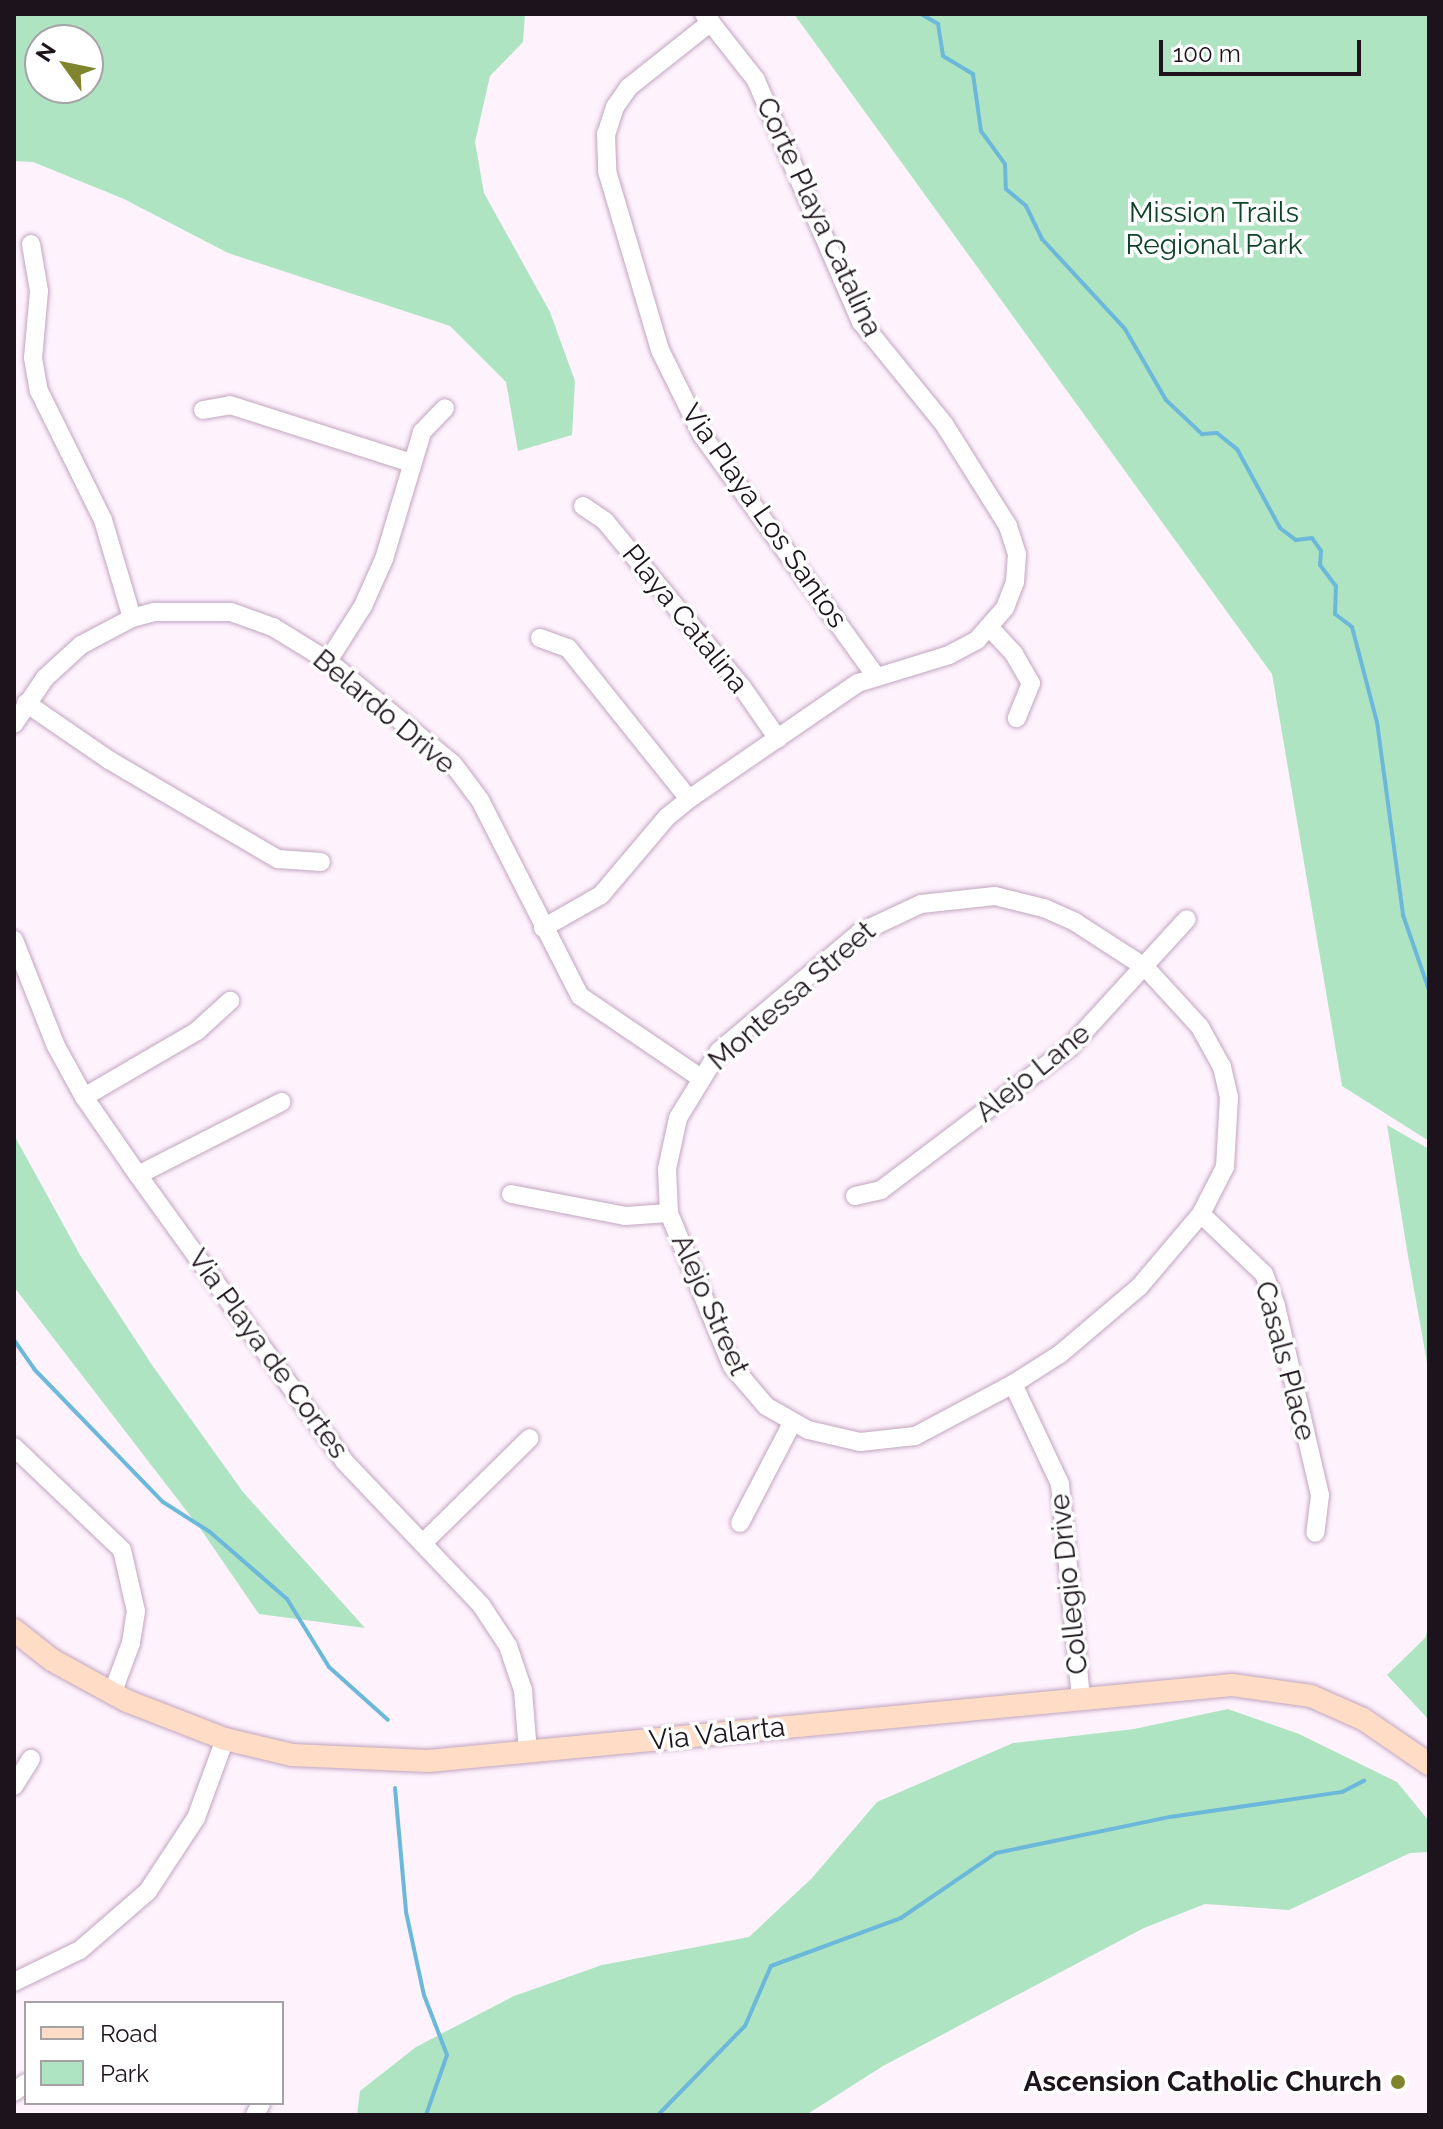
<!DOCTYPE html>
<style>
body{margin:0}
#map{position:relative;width:1443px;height:2129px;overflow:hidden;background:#fef2fd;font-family:Raleway,sans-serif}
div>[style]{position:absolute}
.green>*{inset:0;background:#afe4c2}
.stream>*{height:4px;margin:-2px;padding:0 2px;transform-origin:2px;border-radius:2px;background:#6cb8db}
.roads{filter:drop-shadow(0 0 2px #c1a5be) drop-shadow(0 0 2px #c1a5be)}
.minor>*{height:18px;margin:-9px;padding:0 9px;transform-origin:9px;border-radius:9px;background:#fff}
.major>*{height:22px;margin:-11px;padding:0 11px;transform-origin:11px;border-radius:11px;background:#fedcc5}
.dots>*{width:22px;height:22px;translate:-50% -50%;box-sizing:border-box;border:4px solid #fff;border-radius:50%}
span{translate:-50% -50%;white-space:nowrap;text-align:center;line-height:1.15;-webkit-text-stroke:7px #fff;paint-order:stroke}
.park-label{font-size:28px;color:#0e4328}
.street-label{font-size:28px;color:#1d131c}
.poi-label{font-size:28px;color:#1d131c;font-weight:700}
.right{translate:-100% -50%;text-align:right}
.frame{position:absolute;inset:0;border:16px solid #1d131c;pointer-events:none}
.legend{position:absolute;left:24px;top:2001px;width:260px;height:104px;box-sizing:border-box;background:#fff;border:2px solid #a5a1a4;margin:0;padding:10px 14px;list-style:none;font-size:24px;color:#1d131c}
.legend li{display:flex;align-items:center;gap:16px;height:40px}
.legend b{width:40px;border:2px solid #a5a1a4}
.north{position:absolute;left:24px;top:24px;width:80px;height:80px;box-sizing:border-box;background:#fff;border:2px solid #a5a1a4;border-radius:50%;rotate:303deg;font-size:22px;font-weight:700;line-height:32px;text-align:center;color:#1d131c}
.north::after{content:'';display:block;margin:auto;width:28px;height:36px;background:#81842e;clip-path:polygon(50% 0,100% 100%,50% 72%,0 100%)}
.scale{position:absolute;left:1159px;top:40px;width:202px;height:36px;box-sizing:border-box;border:4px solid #1d131c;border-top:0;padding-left:10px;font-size:24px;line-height:28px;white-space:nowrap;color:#1d131c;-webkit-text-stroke:6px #fff;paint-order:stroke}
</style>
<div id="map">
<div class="green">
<div style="clip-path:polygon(evenodd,14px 14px,525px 14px,523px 42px,490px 76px,475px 142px,484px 193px,550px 312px,575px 381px,572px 435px,518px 451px,506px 382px,450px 326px,228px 253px,124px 199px,33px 162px,14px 161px,14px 14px,40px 40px,88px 40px,88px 88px,40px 88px,40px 40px)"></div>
<div style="clip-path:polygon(794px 14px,1429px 14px,1429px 1141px,1342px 1086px,1272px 674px)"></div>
<div style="clip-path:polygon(1387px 1125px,1429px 1149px,1429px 1374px,1407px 1250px)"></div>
<div style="clip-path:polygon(14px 1135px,80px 1255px,152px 1365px,243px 1492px,365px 1628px,259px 1614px,202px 1531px,14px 1287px)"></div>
<div style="clip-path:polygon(1429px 1627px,1429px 1720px,1387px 1675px,1425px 1638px)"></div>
<div style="clip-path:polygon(1228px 1709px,1299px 1734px,1397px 1782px,1429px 1821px,1429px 1852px,1410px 1853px,1289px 1910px,1205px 1904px,1144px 1928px,883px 2066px,806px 2115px,357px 2115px,360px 2091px,416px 2047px,514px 1996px,602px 1965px,749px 1937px,812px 1878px,877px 1802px,1013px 1743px,1134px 1729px)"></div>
</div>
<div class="stream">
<div style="left:921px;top:14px;width:20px;rotate:30deg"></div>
<div style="left:938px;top:24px;width:32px;rotate:81deg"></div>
<div style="left:943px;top:56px;width:35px;rotate:31deg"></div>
<div style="left:973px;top:74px;width:58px;rotate:82deg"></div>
<div style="left:981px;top:131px;width:41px;rotate:54deg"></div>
<div style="left:1005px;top:164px;width:25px;rotate:88deg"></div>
<div style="left:1006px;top:189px;width:26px;rotate:40deg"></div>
<div style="left:1026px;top:206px;width:37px;rotate:64deg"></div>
<div style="left:1042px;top:239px;width:122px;rotate:47.3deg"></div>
<div style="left:1125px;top:329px;width:82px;rotate:60deg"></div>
<div style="left:1166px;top:400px;width:50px;rotate:43.4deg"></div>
<div style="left:1202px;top:434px;width:15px;rotate:-4deg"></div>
<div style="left:1217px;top:433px;width:26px;rotate:39deg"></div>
<div style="left:1237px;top:449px;width:90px;rotate:61.4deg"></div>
<div style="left:1280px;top:528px;width:20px;rotate:37deg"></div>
<div style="left:1296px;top:540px;width:16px;rotate:-7deg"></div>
<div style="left:1312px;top:538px;width:16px;rotate:55deg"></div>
<div style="left:1321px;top:551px;width:14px;rotate:94deg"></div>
<div style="left:1320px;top:565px;width:26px;rotate:53deg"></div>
<div style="left:1336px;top:586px;width:28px;rotate:92deg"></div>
<div style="left:1335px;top:614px;width:21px;rotate:37deg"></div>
<div style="left:1352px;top:627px;width:98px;rotate:75.3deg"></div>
<div style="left:1377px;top:722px;width:195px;rotate:82.3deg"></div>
<div style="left:1403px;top:915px;width:79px;rotate:70.9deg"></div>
<div style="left:14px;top:1340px;width:35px;rotate:55deg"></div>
<div style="left:34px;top:1369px;width:185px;rotate:45.9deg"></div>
<div style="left:163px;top:1502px;width:56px;rotate:32.6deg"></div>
<div style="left:210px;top:1532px;width:102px;rotate:41deg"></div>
<div style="left:287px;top:1599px;width:80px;rotate:58.3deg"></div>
<div style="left:329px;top:1667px;width:79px;rotate:41.9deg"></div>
<div style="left:395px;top:1788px;width:124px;rotate:84.9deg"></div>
<div style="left:406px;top:1912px;width:85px;rotate:77.8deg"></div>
<div style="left:424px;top:1995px;width:64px;rotate:69deg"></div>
<div style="left:447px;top:2055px;width:64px;rotate:109.3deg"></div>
<div style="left:658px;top:2115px;width:124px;rotate:-45.7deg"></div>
<div style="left:745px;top:2026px;width:65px;rotate:-66.6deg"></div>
<div style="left:771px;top:1966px;width:139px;rotate:-20.3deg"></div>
<div style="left:901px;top:1918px;width:115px;rotate:-34.4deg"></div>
<div style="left:996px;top:1853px;width:178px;rotate:-11.7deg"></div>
<div style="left:1170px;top:1817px;width:174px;rotate:-8.3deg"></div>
<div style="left:1342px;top:1792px;width:25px;rotate:-27deg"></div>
</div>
<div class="roads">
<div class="minor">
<div style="left:711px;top:22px;width:105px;rotate:141.6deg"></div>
<div style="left:629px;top:87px;width:24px;rotate:125deg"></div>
<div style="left:615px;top:107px;width:28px;rotate:108deg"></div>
<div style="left:606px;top:134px;width:37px;rotate:88deg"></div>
<div style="left:607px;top:171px;width:187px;rotate:73.5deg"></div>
<div style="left:660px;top:350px;width:95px;rotate:63.7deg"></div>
<div style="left:702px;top:435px;width:296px;rotate:54.2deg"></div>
<div style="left:31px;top:244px;width:48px;rotate:80.3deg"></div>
<div style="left:39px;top:291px;width:67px;rotate:95.1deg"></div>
<div style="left:33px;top:358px;width:34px;rotate:80deg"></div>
<div style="left:39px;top:391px;width:144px;rotate:63.6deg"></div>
<div style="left:103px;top:520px;width:102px;rotate:73.5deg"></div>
<div style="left:203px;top:410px;width:27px;rotate:-10deg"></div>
<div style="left:230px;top:405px;width:191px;rotate:17.7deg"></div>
<div style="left:583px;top:506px;width:27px;rotate:34deg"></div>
<div style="left:605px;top:521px;width:215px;rotate:50.5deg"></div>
<div style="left:742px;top:687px;width:63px;rotate:55.3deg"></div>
<div style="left:991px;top:629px;width:34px;rotate:47deg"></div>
<div style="left:1014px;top:654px;width:34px;rotate:60deg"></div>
<div style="left:1031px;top:683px;width:38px;rotate:112deg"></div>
<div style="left:540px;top:638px;width:30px;rotate:20deg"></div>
<div style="left:568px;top:648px;width:193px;rotate:51.3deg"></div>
<div style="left:328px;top:661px;width:65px;rotate:-57.5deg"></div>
<div style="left:363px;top:606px;width:51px;rotate:-65.9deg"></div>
<div style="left:384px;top:559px;width:133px;rotate:-73.3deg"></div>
<div style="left:422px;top:432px;width:33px;rotate:-46deg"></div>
<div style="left:26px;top:703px;width:101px;rotate:34.5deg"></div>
<div style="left:109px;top:760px;width:196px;rotate:30.4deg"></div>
<div style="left:278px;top:859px;width:43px;rotate:4deg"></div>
<div style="left:14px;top:724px;width:55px;rotate:-56deg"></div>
<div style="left:45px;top:678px;width:49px;rotate:-42.5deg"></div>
<div style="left:81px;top:645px;width:58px;rotate:-27.9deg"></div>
<div style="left:132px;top:618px;width:23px;rotate:-15deg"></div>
<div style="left:154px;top:612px;width:77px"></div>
<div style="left:231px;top:612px;width:45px;rotate:19.7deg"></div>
<div style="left:273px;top:627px;width:65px;rotate:31.7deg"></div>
<div style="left:328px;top:661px;width:162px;rotate:39.5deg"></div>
<div style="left:453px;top:764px;width:45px;rotate:53.1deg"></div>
<div style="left:480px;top:800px;width:220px;rotate:63deg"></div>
<div style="left:580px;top:996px;width:144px;rotate:34.2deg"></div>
<div style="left:995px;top:896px;width:50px;rotate:13.8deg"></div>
<div style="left:1044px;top:908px;width:34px;rotate:24deg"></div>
<div style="left:1075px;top:922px;width:85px;rotate:32.9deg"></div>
<div style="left:1146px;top:968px;width:80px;rotate:47.5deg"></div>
<div style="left:1200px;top:1027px;width:46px;rotate:61.2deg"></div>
<div style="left:1222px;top:1067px;width:31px;rotate:77deg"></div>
<div style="left:1229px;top:1097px;width:70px;rotate:93.3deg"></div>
<div style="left:1225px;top:1167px;width:53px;rotate:117.1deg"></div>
<div style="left:1201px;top:1214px;width:96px;rotate:130.3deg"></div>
<div style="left:1139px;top:1287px;width:104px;rotate:139.7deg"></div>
<div style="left:1060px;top:1354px;width:56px;rotate:147.4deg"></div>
<div style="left:1013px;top:1384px;width:111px;rotate:152deg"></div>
<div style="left:915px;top:1436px;width:55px;rotate:173.8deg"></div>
<div style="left:860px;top:1442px;width:53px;rotate:-167deg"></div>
<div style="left:808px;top:1430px;width:48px;rotate:-150.3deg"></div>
<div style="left:766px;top:1406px;width:52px;rotate:-130.4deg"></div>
<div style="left:732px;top:1366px;width:165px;rotate:-112.4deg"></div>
<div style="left:669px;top:1213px;width:44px;rotate:-92.6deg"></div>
<div style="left:667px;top:1169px;width:52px;rotate:-77.8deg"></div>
<div style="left:678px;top:1118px;width:79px;rotate:-58.5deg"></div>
<div style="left:719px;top:1051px;width:183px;rotate:-40.1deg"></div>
<div style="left:859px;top:933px;width:68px;rotate:-25.1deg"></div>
<div style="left:921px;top:904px;width:74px;rotate:-6.2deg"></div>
<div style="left:543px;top:928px;width:67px;rotate:-29.6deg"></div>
<div style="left:601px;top:895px;width:102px;rotate:-49.8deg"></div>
<div style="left:667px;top:817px;width:28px;rotate:-39deg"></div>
<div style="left:689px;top:799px;width:205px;rotate:-34.5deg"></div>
<div style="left:858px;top:683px;width:95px;rotate:-17.1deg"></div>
<div style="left:949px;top:655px;width:32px;rotate:-28deg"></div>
<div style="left:977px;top:640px;width:43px;rotate:-48.8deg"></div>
<div style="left:1005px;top:608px;width:28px;rotate:-69deg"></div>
<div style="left:1015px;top:582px;width:28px;rotate:-86deg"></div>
<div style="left:1017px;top:554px;width:29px;rotate:-108deg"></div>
<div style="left:1008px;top:526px;width:120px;rotate:-122.1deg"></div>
<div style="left:944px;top:424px;width:132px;rotate:-129.1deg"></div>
<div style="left:861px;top:322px;width:264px;rotate:-113.5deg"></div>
<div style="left:756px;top:80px;width:84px;rotate:-128.2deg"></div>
<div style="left:14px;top:940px;width:114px;rotate:68.4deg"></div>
<div style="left:56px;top:1046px;width:58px;rotate:61.2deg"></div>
<div style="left:84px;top:1097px;width:95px;rotate:55.3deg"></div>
<div style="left:138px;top:1175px;width:352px;rotate:54.2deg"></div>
<div style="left:344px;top:1461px;width:199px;rotate:46.4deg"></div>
<div style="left:481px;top:1605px;width:49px;rotate:56.6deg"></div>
<div style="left:508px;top:1646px;width:46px;rotate:71.2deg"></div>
<div style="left:523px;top:1690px;width:62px;rotate:85.4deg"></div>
<div style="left:84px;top:1097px;width:131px;rotate:-30.3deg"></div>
<div style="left:197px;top:1031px;width:45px;rotate:-42.3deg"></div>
<div style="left:138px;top:1175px;width:161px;rotate:-27deg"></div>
<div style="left:511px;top:1194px;width:116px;rotate:10.9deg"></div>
<div style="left:625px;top:1216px;width:44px;rotate:-3.9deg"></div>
<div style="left:855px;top:1196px;width:27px;rotate:-13deg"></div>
<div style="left:881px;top:1190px;width:237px;rotate:-37.1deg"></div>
<div style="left:1070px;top:1047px;width:173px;rotate:-47.6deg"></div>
<div style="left:1201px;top:1214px;width:87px;rotate:43.6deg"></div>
<div style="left:1264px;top:1274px;width:34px;rotate:69deg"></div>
<div style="left:1276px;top:1306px;width:194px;rotate:76.9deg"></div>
<div style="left:1320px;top:1495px;width:38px;rotate:97deg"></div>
<div style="left:1013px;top:1384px;width:110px;rotate:64.8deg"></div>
<div style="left:1060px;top:1484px;width:215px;rotate:84.4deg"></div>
<div style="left:14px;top:1447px;width:149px;rotate:43.6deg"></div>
<div style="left:122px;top:1550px;width:63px;rotate:77.1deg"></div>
<div style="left:136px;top:1611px;width:32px;rotate:99deg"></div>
<div style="left:131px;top:1643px;width:54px;rotate:110.4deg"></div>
<div style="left:740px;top:1523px;width:113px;rotate:-62.5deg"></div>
<div style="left:424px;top:1542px;width:148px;rotate:-44.5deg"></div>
<div style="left:14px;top:1786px;width:32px;rotate:-58deg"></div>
<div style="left:14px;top:1982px;width:73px;rotate:-25.9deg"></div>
<div style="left:80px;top:1950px;width:90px;rotate:-40.9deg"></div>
<div style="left:148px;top:1891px;width:87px;rotate:-56.7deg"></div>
<div style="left:196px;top:1818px;width:84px;rotate:-69.8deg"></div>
<div style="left:14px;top:2092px;width:15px;rotate:-37deg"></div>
<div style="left:255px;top:2115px;width:13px;rotate:-63deg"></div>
</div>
<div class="major">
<div style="left:14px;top:1630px;width:48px;rotate:38.3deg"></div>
<div style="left:52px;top:1660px;width:85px;rotate:28.7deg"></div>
<div style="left:127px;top:1701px;width:105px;rotate:21.2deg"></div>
<div style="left:225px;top:1739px;width:69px;rotate:13.4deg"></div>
<div style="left:292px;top:1755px;width:136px;rotate:2.5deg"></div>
<div style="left:428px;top:1761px;width:808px;rotate:-5.4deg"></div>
<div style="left:1232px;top:1685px;width:80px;rotate:7.9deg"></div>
<div style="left:1311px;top:1696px;width:57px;rotate:23.9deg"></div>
<div style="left:1363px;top:1719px;width:80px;rotate:34.3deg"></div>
</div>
</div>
<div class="dots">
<div style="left:1398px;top:2082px;background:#81842e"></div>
</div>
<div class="park-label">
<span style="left:1214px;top:229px">Mission Trails<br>Regional Park</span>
</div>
<div class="street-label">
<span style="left:819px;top:217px;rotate:65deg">Corte Playa Catalina</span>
<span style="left:764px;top:516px;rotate:55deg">Via Playa Los Santos</span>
<span style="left:685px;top:619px;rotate:51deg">Playa Catalina</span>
<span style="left:384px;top:712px;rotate:40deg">Belardo Drive</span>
<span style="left:792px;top:996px;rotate:-41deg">Montessa Street</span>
<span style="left:1033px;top:1073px;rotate:-39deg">Alejo Lane</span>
<span style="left:710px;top:1305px;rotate:66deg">Alejo Street</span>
<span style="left:268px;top:1354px;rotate:54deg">Via Playa de Cortes</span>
<span style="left:1285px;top:1361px;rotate:75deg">Casals Place</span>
<span style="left:1069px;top:1584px;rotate:-96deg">Collegio Drive</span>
<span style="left:717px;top:1734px;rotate:-6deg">Via Valarta</span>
</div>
<div class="poi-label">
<span class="right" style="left:1382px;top:2082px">Ascension Catholic Church</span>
</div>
<div class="frame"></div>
<ul class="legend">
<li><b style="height:10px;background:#fedcc5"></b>Road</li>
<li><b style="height:22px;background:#afe4c2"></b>Park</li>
</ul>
<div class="north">N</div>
<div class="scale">100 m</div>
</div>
